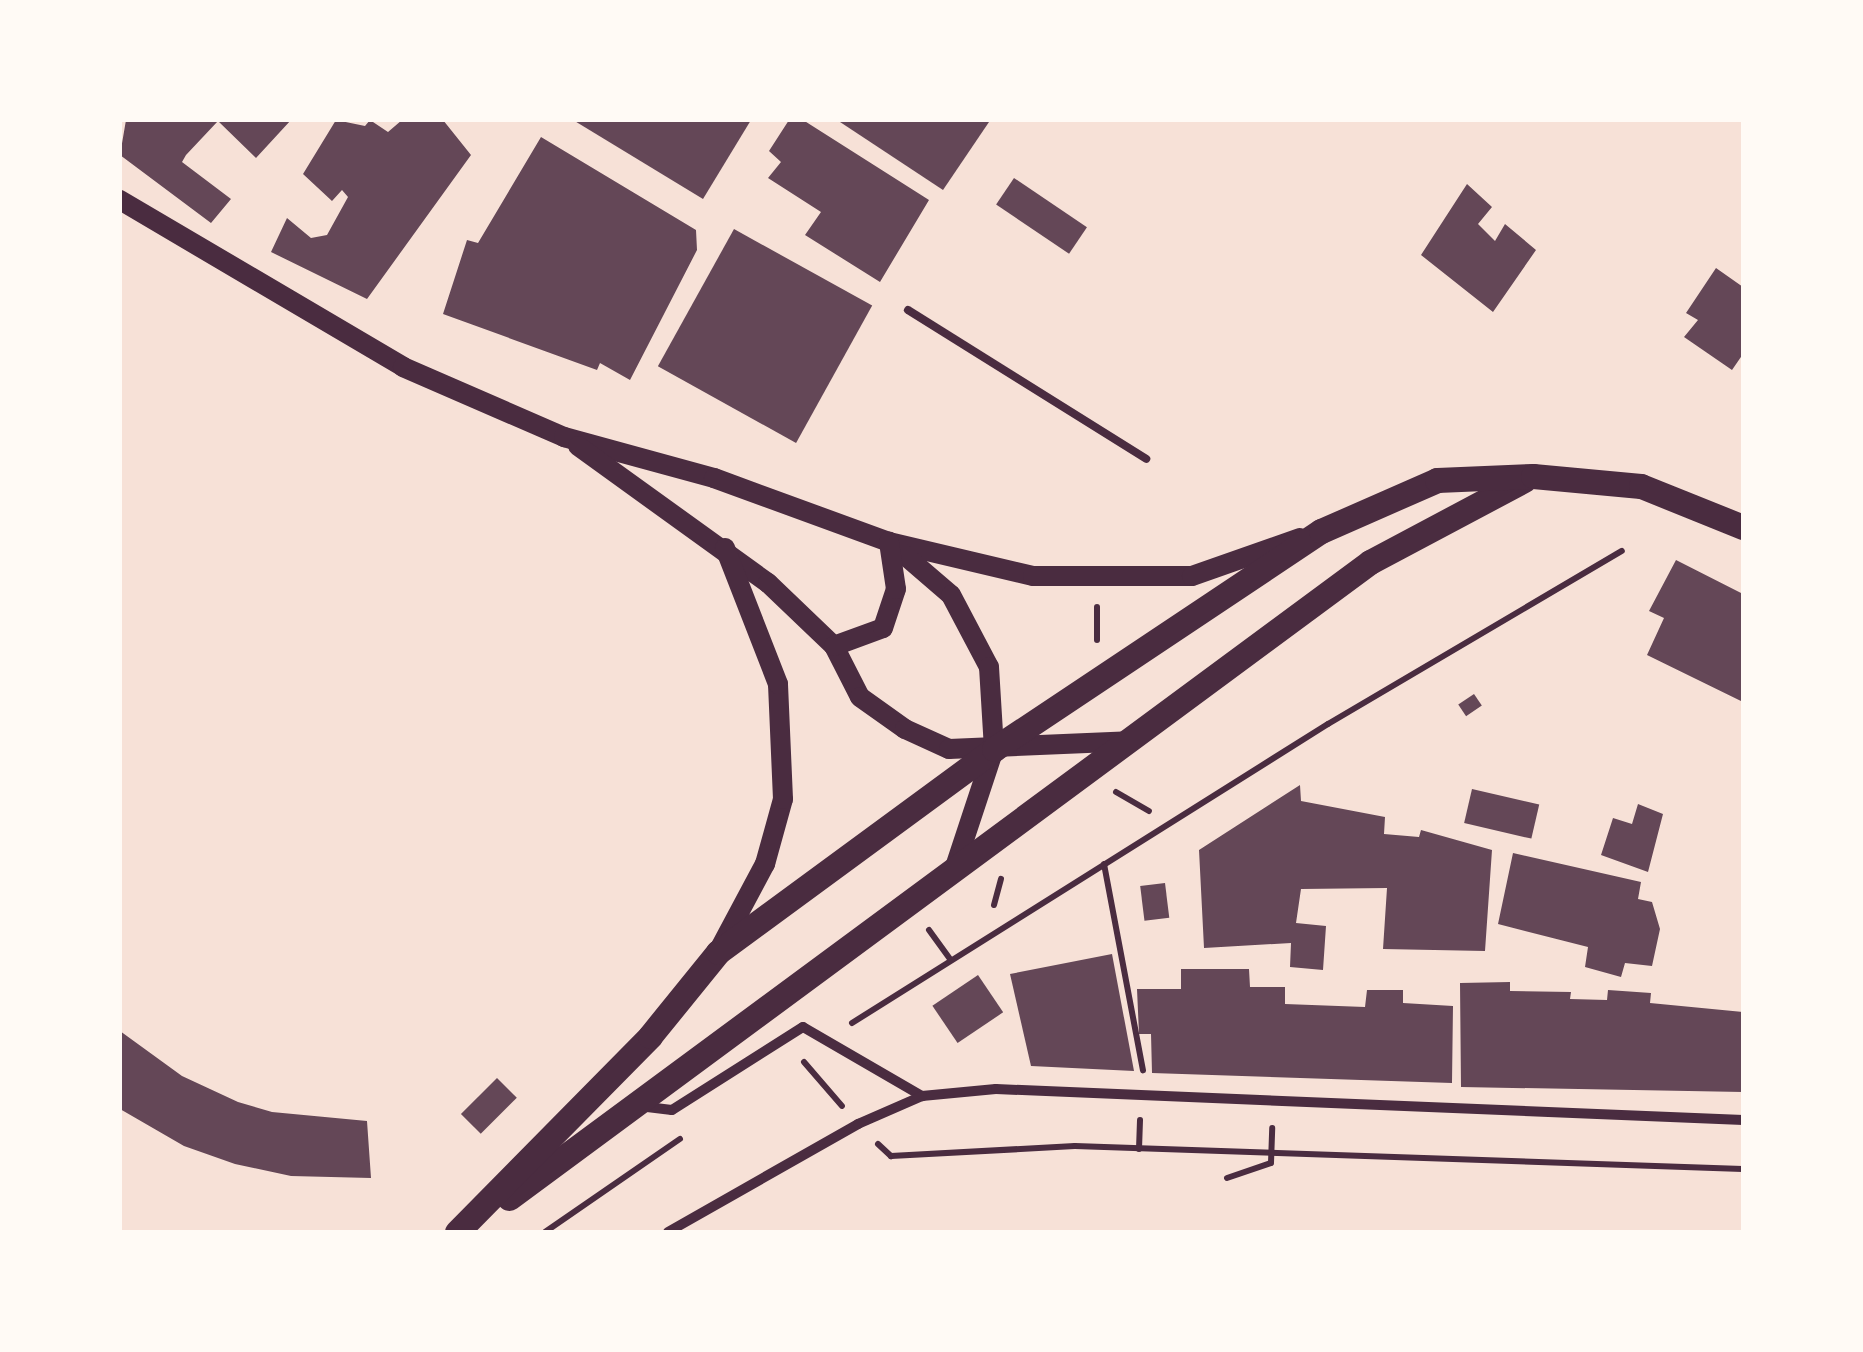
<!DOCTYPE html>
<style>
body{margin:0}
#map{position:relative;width:1863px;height:1352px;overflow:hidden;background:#f7e1d7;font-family:"Space Grotesk",sans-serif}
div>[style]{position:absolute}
.building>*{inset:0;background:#644757;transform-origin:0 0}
.path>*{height:6px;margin:-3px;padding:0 3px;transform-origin:3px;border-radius:3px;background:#4a2c40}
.service>*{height:8px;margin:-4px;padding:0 4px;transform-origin:4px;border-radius:4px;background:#4a2c40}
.minor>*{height:10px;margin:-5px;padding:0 5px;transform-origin:5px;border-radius:5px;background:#4a2c40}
.secondary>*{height:20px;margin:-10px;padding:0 10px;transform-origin:10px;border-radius:10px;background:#4a2c40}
.primary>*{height:25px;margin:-12.5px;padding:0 12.5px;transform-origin:12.5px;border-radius:12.5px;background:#4a2c40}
span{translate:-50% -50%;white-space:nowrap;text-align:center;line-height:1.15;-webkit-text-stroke:9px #fffaf5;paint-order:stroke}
.frame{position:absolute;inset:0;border:122px solid #fffaf5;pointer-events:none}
</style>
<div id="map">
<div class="building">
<div style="clip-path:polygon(126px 120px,291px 120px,256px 158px,218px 121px,186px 155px,182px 162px,231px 199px,211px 223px,120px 155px)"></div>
<div style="clip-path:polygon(336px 120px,365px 126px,370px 120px,388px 132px,402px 120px,443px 120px,471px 155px,367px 299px,271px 252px,287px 218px,311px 238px,327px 235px,348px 197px,342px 190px,332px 201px,303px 174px)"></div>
<div style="clip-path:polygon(573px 120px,751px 120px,703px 199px)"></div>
<div style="clip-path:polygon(789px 120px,803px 120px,929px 200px,880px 282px,805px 235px,821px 212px,768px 178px,781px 162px,769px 151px)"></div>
<div style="clip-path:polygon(837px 120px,986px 120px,989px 122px,943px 190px)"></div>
<div style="clip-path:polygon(541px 137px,696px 230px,697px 250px,630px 380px,600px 363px,597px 370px,443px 314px,467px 240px,478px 243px)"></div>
<div style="left:1014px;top:178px;width:88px;height:32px;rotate:34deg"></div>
<div style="clip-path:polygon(1467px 184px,1492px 207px,1478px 224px,1495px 241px,1505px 224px,1536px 250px,1493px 312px,1421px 255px)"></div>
<div style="left:734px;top:229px;width:158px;height:157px;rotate:29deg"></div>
<div style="clip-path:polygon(1716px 268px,1743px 287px,1743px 354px,1732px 370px,1684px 337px,1698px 320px,1686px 313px)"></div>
<div style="clip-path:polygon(1676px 560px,1743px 594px,1743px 702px,1647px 655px,1664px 618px,1649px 611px)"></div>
<div style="left:1474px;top:694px;width:14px;height:19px;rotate:56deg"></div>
<div style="clip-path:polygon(1300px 785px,1301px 801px,1385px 817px,1384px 834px,1419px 837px,1421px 830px,1492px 850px,1485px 951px,1383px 949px,1387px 888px,1301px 889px,1296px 923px,1326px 926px,1323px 970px,1290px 967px,1291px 943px,1204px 948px,1199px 850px)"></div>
<div style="left:1472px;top:789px;width:69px;height:35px;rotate:13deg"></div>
<div style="clip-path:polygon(1638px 804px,1663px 814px,1648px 872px,1601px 855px,1613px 818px,1632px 824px)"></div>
<div style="clip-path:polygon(1513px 853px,1641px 882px,1638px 899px,1652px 902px,1660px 929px,1652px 966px,1625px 963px,1621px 977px,1585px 967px,1588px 947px,1498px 924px)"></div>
<div style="left:1165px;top:883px;width:35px;height:25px;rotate:83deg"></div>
<div style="clip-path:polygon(1112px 954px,1134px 1071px,1031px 1066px,1010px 974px)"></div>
<div style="clip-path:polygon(1181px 969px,1249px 969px,1250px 987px,1285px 987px,1285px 1004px,1365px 1007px,1367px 990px,1403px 990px,1403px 1003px,1453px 1006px,1452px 1083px,1152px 1073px,1151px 1034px,1139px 1034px,1137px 989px,1181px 989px)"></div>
<div style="left:978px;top:975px;width:45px;height:55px;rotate:56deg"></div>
<div style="clip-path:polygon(1510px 982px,1510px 991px,1571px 992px,1570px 999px,1607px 1000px,1608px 990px,1651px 993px,1650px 1003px,1743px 1012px,1743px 1092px,1461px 1087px,1460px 983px)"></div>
<div style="clip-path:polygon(120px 1031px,182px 1076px,238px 1102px,272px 1112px,367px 1121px,371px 1178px,291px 1176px,235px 1164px,184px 1146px,120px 1109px)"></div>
<div style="left:497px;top:1078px;width:28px;height:51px;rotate:45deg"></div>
</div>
<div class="path">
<div style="left:1097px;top:607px;width:33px;rotate:90deg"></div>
<div style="left:1116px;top:792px;width:38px;rotate:30deg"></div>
<div style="left:1104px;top:864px;width:210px;rotate:79.3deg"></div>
<div style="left:994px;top:905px;width:27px;rotate:-75deg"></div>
<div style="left:929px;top:930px;width:37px;rotate:54deg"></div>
<div style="left:852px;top:1023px;width:562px;rotate:-32.14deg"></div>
<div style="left:1328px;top:724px;width:341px;rotate:-30.5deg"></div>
<div style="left:804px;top:1062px;width:58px;rotate:49.2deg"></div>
<div style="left:878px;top:1144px;width:18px;rotate:43deg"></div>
<div style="left:891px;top:1156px;width:184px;rotate:-3.1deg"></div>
<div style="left:1075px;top:1146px;width:668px;rotate:1.97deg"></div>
<div style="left:1139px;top:1149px;width:29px;rotate:-88deg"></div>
<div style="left:1227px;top:1178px;width:46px;rotate:-18.8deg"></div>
<div style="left:1271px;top:1163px;width:35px;rotate:-88deg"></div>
<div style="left:545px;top:1232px;width:164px;rotate:-34.6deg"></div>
</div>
<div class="service">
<div style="left:908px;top:310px;width:281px;rotate:32deg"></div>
</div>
<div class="minor">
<div style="left:639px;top:1106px;width:33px;rotate:7deg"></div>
<div style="left:672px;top:1110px;width:155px;rotate:-32.4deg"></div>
<div style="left:803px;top:1027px;width:138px;rotate:30.1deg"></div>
<div style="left:922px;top:1096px;width:74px;rotate:-5.4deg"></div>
<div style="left:996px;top:1089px;width:748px;rotate:2.38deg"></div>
<div style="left:668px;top:1232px;width:219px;rotate:-29.6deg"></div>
<div style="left:858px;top:1124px;width:70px;rotate:-23.6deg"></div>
</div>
<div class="secondary">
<div style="left:120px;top:200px;width:329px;rotate:30.5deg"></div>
<div style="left:403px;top:367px;width:176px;rotate:23.5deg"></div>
<div style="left:564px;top:437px;width:156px;rotate:15.3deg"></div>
<div style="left:714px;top:478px;width:186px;rotate:20.1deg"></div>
<div style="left:889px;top:542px;width:148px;rotate:13.3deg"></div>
<div style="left:1033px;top:576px;width:159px"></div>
<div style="left:1192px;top:576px;width:114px;rotate:-19.4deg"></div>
<div style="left:578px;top:446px;width:234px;rotate:35.8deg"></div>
<div style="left:768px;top:583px;width:91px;rotate:43.7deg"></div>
<div style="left:834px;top:646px;width:57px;rotate:63deg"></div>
<div style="left:860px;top:697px;width:55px;rotate:35.4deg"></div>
<div style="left:905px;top:729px;width:48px;rotate:24.4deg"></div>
<div style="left:949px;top:749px;width:180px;rotate:-2.5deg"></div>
<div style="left:894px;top:546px;width:75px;rotate:40.7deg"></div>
<div style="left:951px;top:595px;width:81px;rotate:62.2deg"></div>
<div style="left:989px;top:667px;width:82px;rotate:86.5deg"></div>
<div style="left:994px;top:749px;width:127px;rotate:108.3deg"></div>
<div style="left:834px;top:646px;width:52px;rotate:-20.2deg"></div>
<div style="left:883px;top:628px;width:41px;rotate:-71.6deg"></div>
<div style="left:896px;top:589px;width:48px;rotate:-98.5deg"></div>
<div style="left:719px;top:950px;width:98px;rotate:-61.9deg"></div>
<div style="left:765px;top:864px;width:67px;rotate:-74.5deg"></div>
<div style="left:783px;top:799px;width:115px;rotate:-92.5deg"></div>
<div style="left:778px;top:684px;width:146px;rotate:-111.3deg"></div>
</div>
<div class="primary">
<div style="left:509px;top:1198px;width:1070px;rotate:-36.45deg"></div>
<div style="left:1370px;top:562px;width:174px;rotate:-28deg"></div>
<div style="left:457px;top:1232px;width:275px;rotate:-45.4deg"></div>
<div style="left:650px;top:1036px;width:108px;rotate:-51deg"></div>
<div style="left:718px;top:952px;width:343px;rotate:-36.3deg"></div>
<div style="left:994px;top:749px;width:393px;rotate:-33.7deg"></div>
<div style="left:1321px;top:531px;width:127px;rotate:-23.7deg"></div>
<div style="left:1437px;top:480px;width:96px;rotate:-2.4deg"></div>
<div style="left:1533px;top:476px;width:108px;rotate:5.3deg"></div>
<div style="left:1641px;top:486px;width:110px;rotate:21.9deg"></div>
</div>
<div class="frame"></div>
</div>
